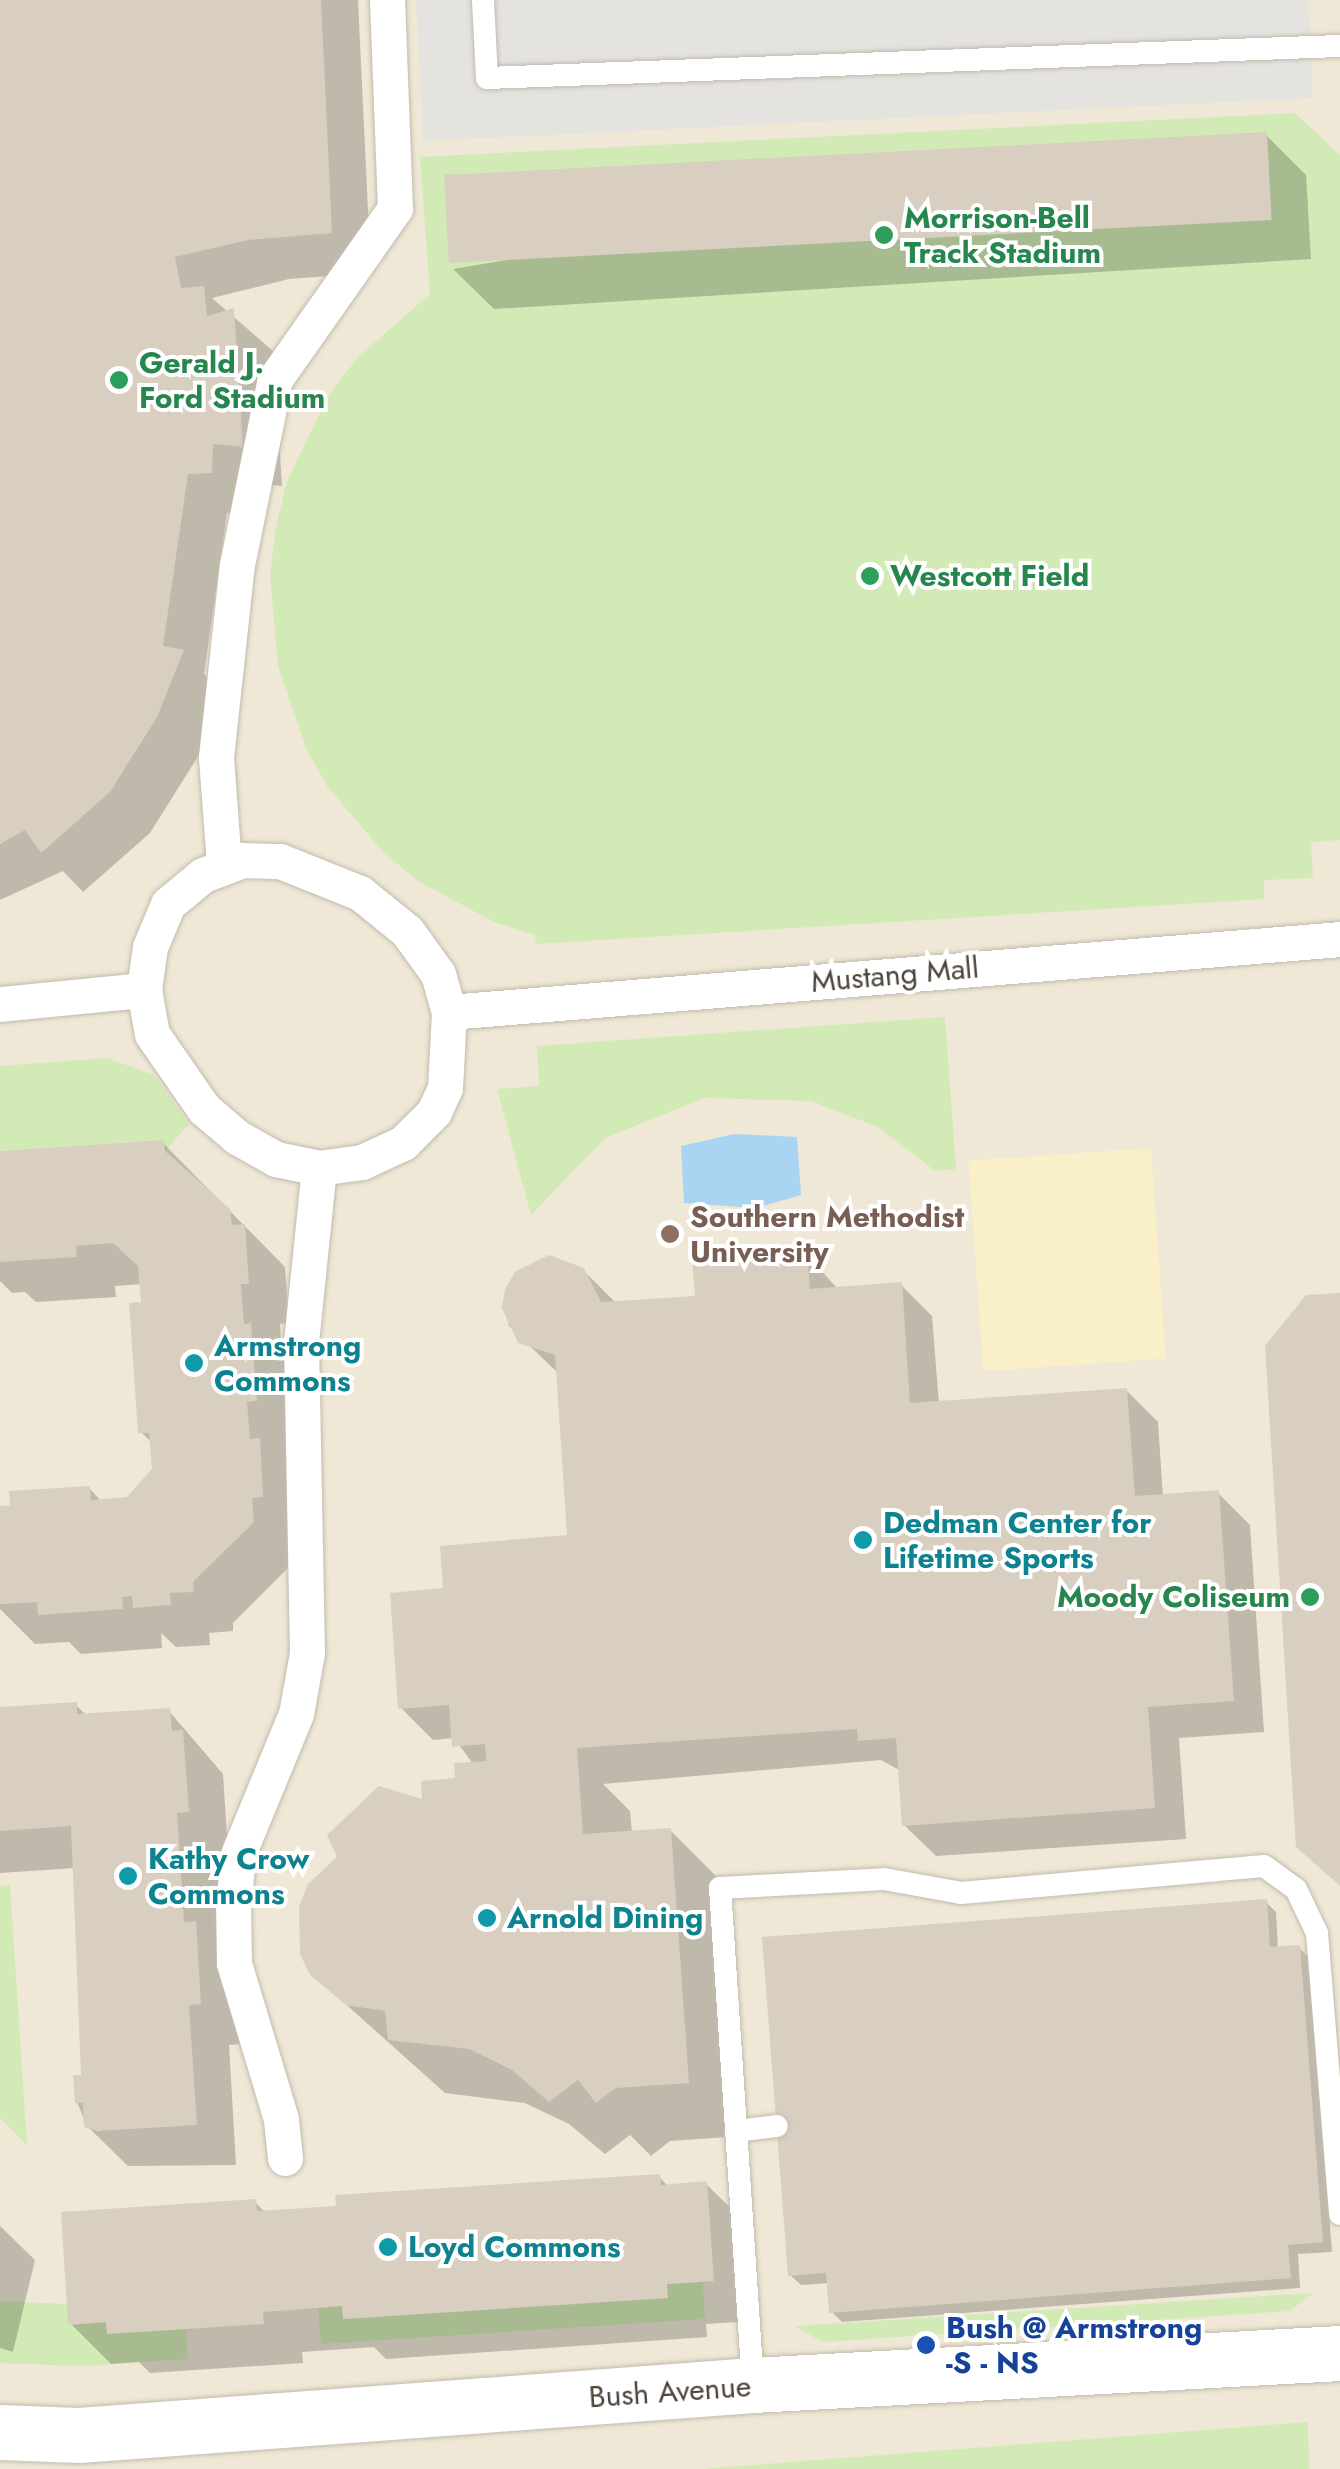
<!DOCTYPE html>
<style>
body{margin:0}
#map{position:relative;width:1340px;height:2469px;overflow:hidden;background:#f6f3ec;font-family:Jost,sans-serif}
div>[style]{position:absolute}
.education>*{inset:0;background:#efe8d6;transform-origin:0 0}
.green>*{inset:0;background:#d2eab5}
.sand>*{inset:0;background:#f9efc9;transform-origin:0 0}
.parking>*{inset:0;background:#e5e3e0}
.water>*{inset:0;background:#a9d4f2}
.shadow>*{inset:0;background:#0003}
.building>*{inset:0;background:#d8cfc1;transform-origin:0 0}
.roads{filter:drop-shadow(0 0 2px #c2bbae) drop-shadow(0 0 2px #c2bbae)}
.service>*{height:22px;margin:-11px;padding:0 11px;transform-origin:11px;border-radius:11px;background:#fff}
.pedestrian>*{height:35px;margin:-17.5px;padding:0 17.5px;transform-origin:17.5px;border-radius:17.5px;background:#fff}
.tertiary>*{height:55px;margin:-27.5px;padding:0 27.5px;transform-origin:27.5px;border-radius:27.5px;background:#fff}
.dots>*{width:28px;height:28px;translate:-50% -50%;box-sizing:border-box;border:5px solid #fff;border-radius:50%}
span{translate:-50% -50%;white-space:nowrap;text-align:center;line-height:1.15;-webkit-text-stroke:8px #fff;paint-order:stroke}
.leisure-label{font-size:30px;color:#27864d;font-weight:700}
.left{translate:0 -50%;text-align:left}
.right{translate:-100% -50%;text-align:right}
.street-label{font-size:30px;color:#4b4439}
.education-label{font-size:30px;color:#785e54;font-weight:700}
.culture-label{font-size:30px;color:#0d838f;font-weight:700}
.transit-label{font-size:30px;color:#164399;font-weight:700}
</style>
<div id="map">
<div class="education">
<div style="left:0;top:0;width:1340px;height:2469px"></div>
</div>
<div class="green">
<div style="clip-path:polygon(1295px 113px,1340px 155px,1340px 840px,1311px 842px,1313px 878px,1264px 880px,1264px 899px,536px 944px,535px 935px,494px 922px,418px 881px,384px 853px,327px 786px,306px 748px,278px 666px,270px 575px,276px 527px,287px 481px,329px 395px,358px 357px,430px 294px,420px 157px)"></div>
<div style="clip-path:polygon(945px 1017px,956px 1169px,935px 1171px,878px 1127px,811px 1101px,704px 1098px,605px 1138px,531px 1215px,497px 1089px,539px 1086px,537px 1046px)"></div>
<div style="clip-path:polygon(107px 1058px,154px 1075px,189px 1124px,165px 1151px,163px 1140px,0 1151px,0 1066px)"></div>
<div style="clip-path:polygon(10px 1885px,27px 2145px,0 2118px,0 1886px)"></div>
<div style="clip-path:polygon(703px 2282px,705px 2319px,321px 2344px,318px 2308px,342px 2306px,344px 2319px,667px 2298px,667px 2284px)"></div>
<div style="clip-path:polygon(1313px 2293px,1290px 2311px,823px 2342px,794px 2326px)"></div>
<div style="clip-path:polygon(0 2301px,67px 2304px,69px 2325px,106px 2322px,107px 2334px,186px 2329px,188px 2359px,81px 2366px,0 2363px)"></div>
<div style="clip-path:polygon(1308px 2422px,1309px 2469px,702px 2469px)"></div>
</div>
<div class="sand">
<div style="left:1151px;top:1148px;width:211px;height:183px;rotate:86deg"></div>
</div>
<div class="parking">
<div style="clip-path:polygon(416px 0,1308px 0,1313px 98px,423px 141px)"></div>
</div>
<div class="water">
<div style="clip-path:polygon(734px 1134px,797px 1137px,801px 1195px,756px 1208px,684px 1203px,681px 1146px)"></div>
</div>
<div class="shadow">
<div style="clip-path:polygon(0 0,358px 0,371px 273px,289px 279px,212px 298px,273px 351px,282px 486px,252px 483px,251px 513px,227px 513px,204px 674px,223px 693px,197px 758px,150px 833px,83px 892px,63px 871px,0 900px)"></div>
<div style="clip-path:polygon(1266px 135px,1306px 175px,1311px 259px,494px 309px,453px 269px)"></div>
<div style="clip-path:polygon(163px 1143px,285px 1267px,289px 1323px,280px 1324px,282px 1358px,291px 1366px,293px 1563px,233px 1623px,233px 1631px,209px 1633px,210px 1645px,176px 1647px,161px 1633px,162px 1648px,81px 1654px,69px 1642px,35px 1644px,0 1609px,0 1508px,90px 1489px,102px 1502px,128px 1500px,154px 1469px,153px 1444px,141px 1432px,142px 1284px,115px 1286px,116px 1297px,36px 1302px,25px 1292px,12px 1293px,0 1281px,0 1153px)"></div>
<div style="clip-path:polygon(806px 1254px,838px 1289px,901px 1285px,932px 1316px,939px 1404px,1127px 1391px,1158px 1422px,1163px 1497px,1218px 1493px,1250px 1525px,1264px 1732px,1179px 1738px,1186px 1839px,936px 1856px,904px 1825px,901px 1771px,881px 1760px,603px 1784px,630px 1811px,632px 1833px,670px 1830px,724px 1884px,742px 2136px,670px 2141px,651px 2156px,630px 2135px,605px 2154px,569px 2124px,525px 2103px,445px 2093px,312px 1974px,425px 1803px,473px 1764px,454px 1738px,433px 1740px,401px 1708px,446px 1590px,570px 1537px,559px 1374px,509px 1326px,505px 1308px,583px 1270px,615px 1302px,697px 1298px)"></div>
<div style="clip-path:polygon(76px 1705px,87px 1716px,169px 1711px,223px 1774px,228px 1851px,217px 1852px,223px 1952px,240px 2044px,229px 2045px,236px 2165px,128px 2166px,87px 2126px,77px 2102px,83px 2077px,75px 1868px,0 1873px,0 1710px)"></div>
<div style="clip-path:polygon(1266px 1902px,1276px 1912px,1278px 1949px,1299px 1948px,1310px 1958px,1332px 2252px,1298px 2254px,1300px 2288px,842px 2322px,832px 2312px,830px 2283px,801px 2285px,790px 2275px)"></div>
<div style="clip-path:polygon(659px 2177px,669px 2187px,706px 2184px,747px 2224px,753px 2321px,706px 2324px,707px 2337px,386px 2359px,374px 2347px,302px 2352px,303px 2363px,150px 2373px,139px 2362px,111px 2364px,71px 2324px,255px 2202px,266px 2213px)"></div>
<div style="clip-path:polygon(0 2226px,35px 2260px,13px 2352px,0 2348px)"></div>
</div>
<div class="building">
<div style="clip-path:polygon(0 0,321px 0,332px 233px,248px 240px,175px 257px,181px 288px,204px 286px,207px 316px,234px 308px,243px 447px,213px 444px,212px 473px,188px 474px,163px 646px,184px 650px,157px 717px,110px 792px,41px 853px,25px 830px,0 844px)"></div>
<div style="left:1267px;top:132px;width:88px;height:824px;rotate:87deg"></div>
<div style="clip-path:polygon(164px 1140px,165px 1151px,230px 1209px,232px 1225px,245px 1224px,249px 1284px,241px 1284px,244px 1324px,251px 1323px,257px 1401px,247px 1402px,250px 1439px,260px 1438px,263px 1497px,252px 1498px,254px 1522px,193px 1582px,194px 1592px,170px 1593px,171px 1605px,133px 1608px,132px 1596px,122px 1597px,123px 1609px,38px 1615px,37px 1602px,0 1604px,0 1506px,10px 1505px,9px 1491px,90px 1486px,91px 1500px,127px 1497px,152px 1469px,149px 1433px,138px 1433px,129px 1303px,141px 1302px,138px 1266px,113px 1243px,76px 1246px,77px 1257px,0 1262px,0 1151px)"></div>
<div style="clip-path:polygon(807px 1251px,810px 1289px,902px 1282px,910px 1403px,1127px 1388px,1135px 1496px,1219px 1490px,1234px 1701px,1148px 1707px,1155px 1808px,902px 1826px,896px 1738px,858px 1741px,857px 1729px,577px 1748px,583px 1834px,671px 1828px,689px 2083px,616px 2088px,596px 2103px,578px 2080px,549px 2102px,512px 2070px,469px 2049px,388px 2040px,385px 2011px,346px 2005px,310px 1975px,300px 1954px,299px 1907px,308px 1884px,337px 1857px,327px 1835px,379px 1786px,422px 1799px,421px 1781px,455px 1778px,454px 1763px,486px 1761px,485px 1744px,452px 1747px,449px 1705px,398px 1709px,390px 1593px,443px 1588px,440px 1546px,567px 1535px,555px 1355px,518px 1343px,502px 1308px,505px 1289px,515px 1272px,549px 1255px,584px 1268px,601px 1302px,695px 1296px,692px 1259px)"></div>
<div style="clip-path:polygon(1340px 1293px,1340px 1886px,1296px 1847px,1265px 1346px,1306px 1295px)"></div>
<div style="clip-path:polygon(77px 1702px,77px 1714px,170px 1708px,172px 1731px,183px 1730px,189px 1812px,177px 1813px,184px 1922px,196px 1921px,201px 2004px,189px 2005px,197px 2125px,97px 2131px,84px 2127px,83px 2103px,75px 2103px,73px 2075px,81px 2075px,71px 1826px,0 1831px,0 1707px)"></div>
<div style="clip-path:polygon(1267px 1899px,1270px 1947px,1300px 1945px,1323px 2242px,1288px 2245px,1291px 2278px,829px 2313px,826px 2273px,788px 2276px,762px 1937px)"></div>
<div style="clip-path:polygon(660px 2174px,661px 2185px,707px 2181px,714px 2281px,667px 2284px,668px 2298px,343px 2319px,342px 2306px,263px 2312px,264px 2324px,107px 2334px,106px 2322px,68px 2325px,61px 2212px,256px 2199px,257px 2211px,289px 2209px,336px 2206px,335px 2195px)"></div>
</div>
<div class="roads">
<div class="service">
<div style="left:483px;top:0;width:78px;rotate:87.1deg"></div>
<div style="left:487px;top:78px;width:854px;rotate:-2.15deg"></div>
<div style="left:736px;top:2131px;width:41px;rotate:-7deg"></div>
<div style="left:753px;top:2385px;width:498px;rotate:-93.8deg"></div>
<div style="left:720px;top:1888px;width:164px;rotate:-3.1deg"></div>
<div style="left:884px;top:1879px;width:78px;rotate:10.3deg"></div>
<div style="left:961px;top:1893px;width:304px;rotate:-5.1deg"></div>
<div style="left:1264px;top:1866px;width:39px;rotate:36deg"></div>
<div style="left:1296px;top:1889px;width:49px;rotate:64.5deg"></div>
<div style="left:1317px;top:1933px;width:282px;rotate:85.3deg"></div>
</div>
<div class="pedestrian">
<div style="left:243px;top:860px;width:37px;rotate:2deg"></div>
<div style="left:280px;top:861px;width:86px;rotate:21.8deg"></div>
<div style="left:360px;top:893px;width:60px;rotate:39deg"></div>
<div style="left:407px;top:931px;width:53px;rotate:54.2deg"></div>
<div style="left:438px;top:974px;width:40px;rotate:74deg"></div>
<div style="left:449px;top:1012px;width:76px;rotate:93deg"></div>
<div style="left:445px;top:1088px;width:26px;rotate:115deg"></div>
<div style="left:434px;top:1112px;width:44px;rotate:135deg"></div>
<div style="left:403px;top:1143px;width:45px;rotate:155.1deg"></div>
<div style="left:362px;top:1162px;width:43px;rotate:172.1deg"></div>
<div style="left:319px;top:1168px;width:44px;rotate:-168.2deg"></div>
<div style="left:276px;top:1159px;width:45px;rotate:-150.6deg"></div>
<div style="left:237px;top:1137px;width:43px;rotate:-139.7deg"></div>
<div style="left:204px;top:1109px;width:91px;rotate:-124.7deg"></div>
<div style="left:152px;top:1034px;width:45px;rotate:-100.3deg"></div>
<div style="left:144px;top:990px;width:43px;rotate:-82.1deg"></div>
<div style="left:150px;top:947px;width:47px;rotate:-67.3deg"></div>
<div style="left:168px;top:904px;width:45px;rotate:-39.6deg"></div>
<div style="left:203px;top:875px;width:43px;rotate:-20.6deg"></div>
<div style="left:224px;top:864px;width:107px;rotate:-94.3deg"></div>
<div style="left:216px;top:757px;width:193px;rotate:-83.8deg"></div>
<div style="left:237px;top:565px;width:190px;rotate:-78.5deg"></div>
<div style="left:275px;top:379px;width:209px;rotate:-54.9deg"></div>
<div style="left:395px;top:208px;width:208px;rotate:-92.2deg"></div>
<div style="left:0;top:1004px;width:145px;rotate:-5.6deg"></div>
<div style="left:449px;top:1012px;width:894px;rotate:-4.68deg"></div>
<div style="left:285px;top:2158px;width:39px;rotate:-96deg"></div>
<div style="left:281px;top:2119px;width:163px;rotate:-106.8deg"></div>
<div style="left:234px;top:1963px;width:61px;rotate:-90.9deg"></div>
<div style="left:233px;top:1902px;width:50px;rotate:-83.2deg"></div>
<div style="left:239px;top:1852px;width:149px;rotate:-67.6deg"></div>
<div style="left:296px;top:1714px;width:62px;rotate:-79.8deg"></div>
<div style="left:307px;top:1653px;width:311px;rotate:-91.1deg"></div>
<div style="left:301px;top:1342px;width:175px;rotate:-84.1deg"></div>
</div>
<div class="tertiary">
<div style="left:0;top:2432px;width:79px;rotate:2.2deg"></div>
<div style="left:79px;top:2435px;width:676px;rotate:-4.24deg"></div>
<div style="left:753px;top:2385px;width:588px;rotate:-3.12deg"></div>
</div>
</div>
<div class="dots">
<div style="left:884px;top:235px;background:#2e9e5b"></div>
<div style="left:119px;top:380px;background:#2e9e5b"></div>
<div style="left:870px;top:576px;background:#2e9e5b"></div>
<div style="left:670px;top:1234px;background:#8d6e63"></div>
<div style="left:194px;top:1363px;background:#0f9aa8"></div>
<div style="left:863px;top:1540px;background:#0f9aa8"></div>
<div style="left:1310px;top:1597px;background:#2e9e5b"></div>
<div style="left:128px;top:1876px;background:#0f9aa8"></div>
<div style="left:487px;top:1918px;background:#0f9aa8"></div>
<div style="left:388px;top:2247px;background:#0f9aa8"></div>
<div style="left:926px;top:2345px;background:#1a4fb4"></div>
</div>
<div class="leisure-label">
<span class="left" style="left:904px;top:235px">Morrison-Bell<br>Track Stadium</span>
<span class="left" style="left:139px;top:380px">Gerald J.<br>Ford Stadium</span>
<span class="left" style="left:890px;top:576px">Westcott Field</span>
<span class="right" style="left:1290px;top:1597px">Moody Coliseum</span>
</div>
<div class="street-label">
<span style="left:895px;top:975px;rotate:-5deg">Mustang Mall</span>
<span style="left:670px;top:2392px;rotate:-4deg">Bush Avenue</span>
</div>
<div class="education-label">
<span class="left" style="left:690px;top:1234px">Southern Methodist<br>University</span>
</div>
<div class="culture-label">
<span class="left" style="left:214px;top:1363px">Armstrong<br>Commons</span>
<span class="left" style="left:883px;top:1540px">Dedman Center for<br>Lifetime Sports</span>
<span class="left" style="left:148px;top:1876px">Kathy Crow<br>Commons</span>
<span class="left" style="left:507px;top:1918px">Arnold Dining</span>
<span class="left" style="left:408px;top:2247px">Loyd Commons</span>
</div>
<div class="transit-label">
<span class="left" style="left:946px;top:2345px">Bush @ Armstrong<br>-S - NS</span>
</div>
</div>
